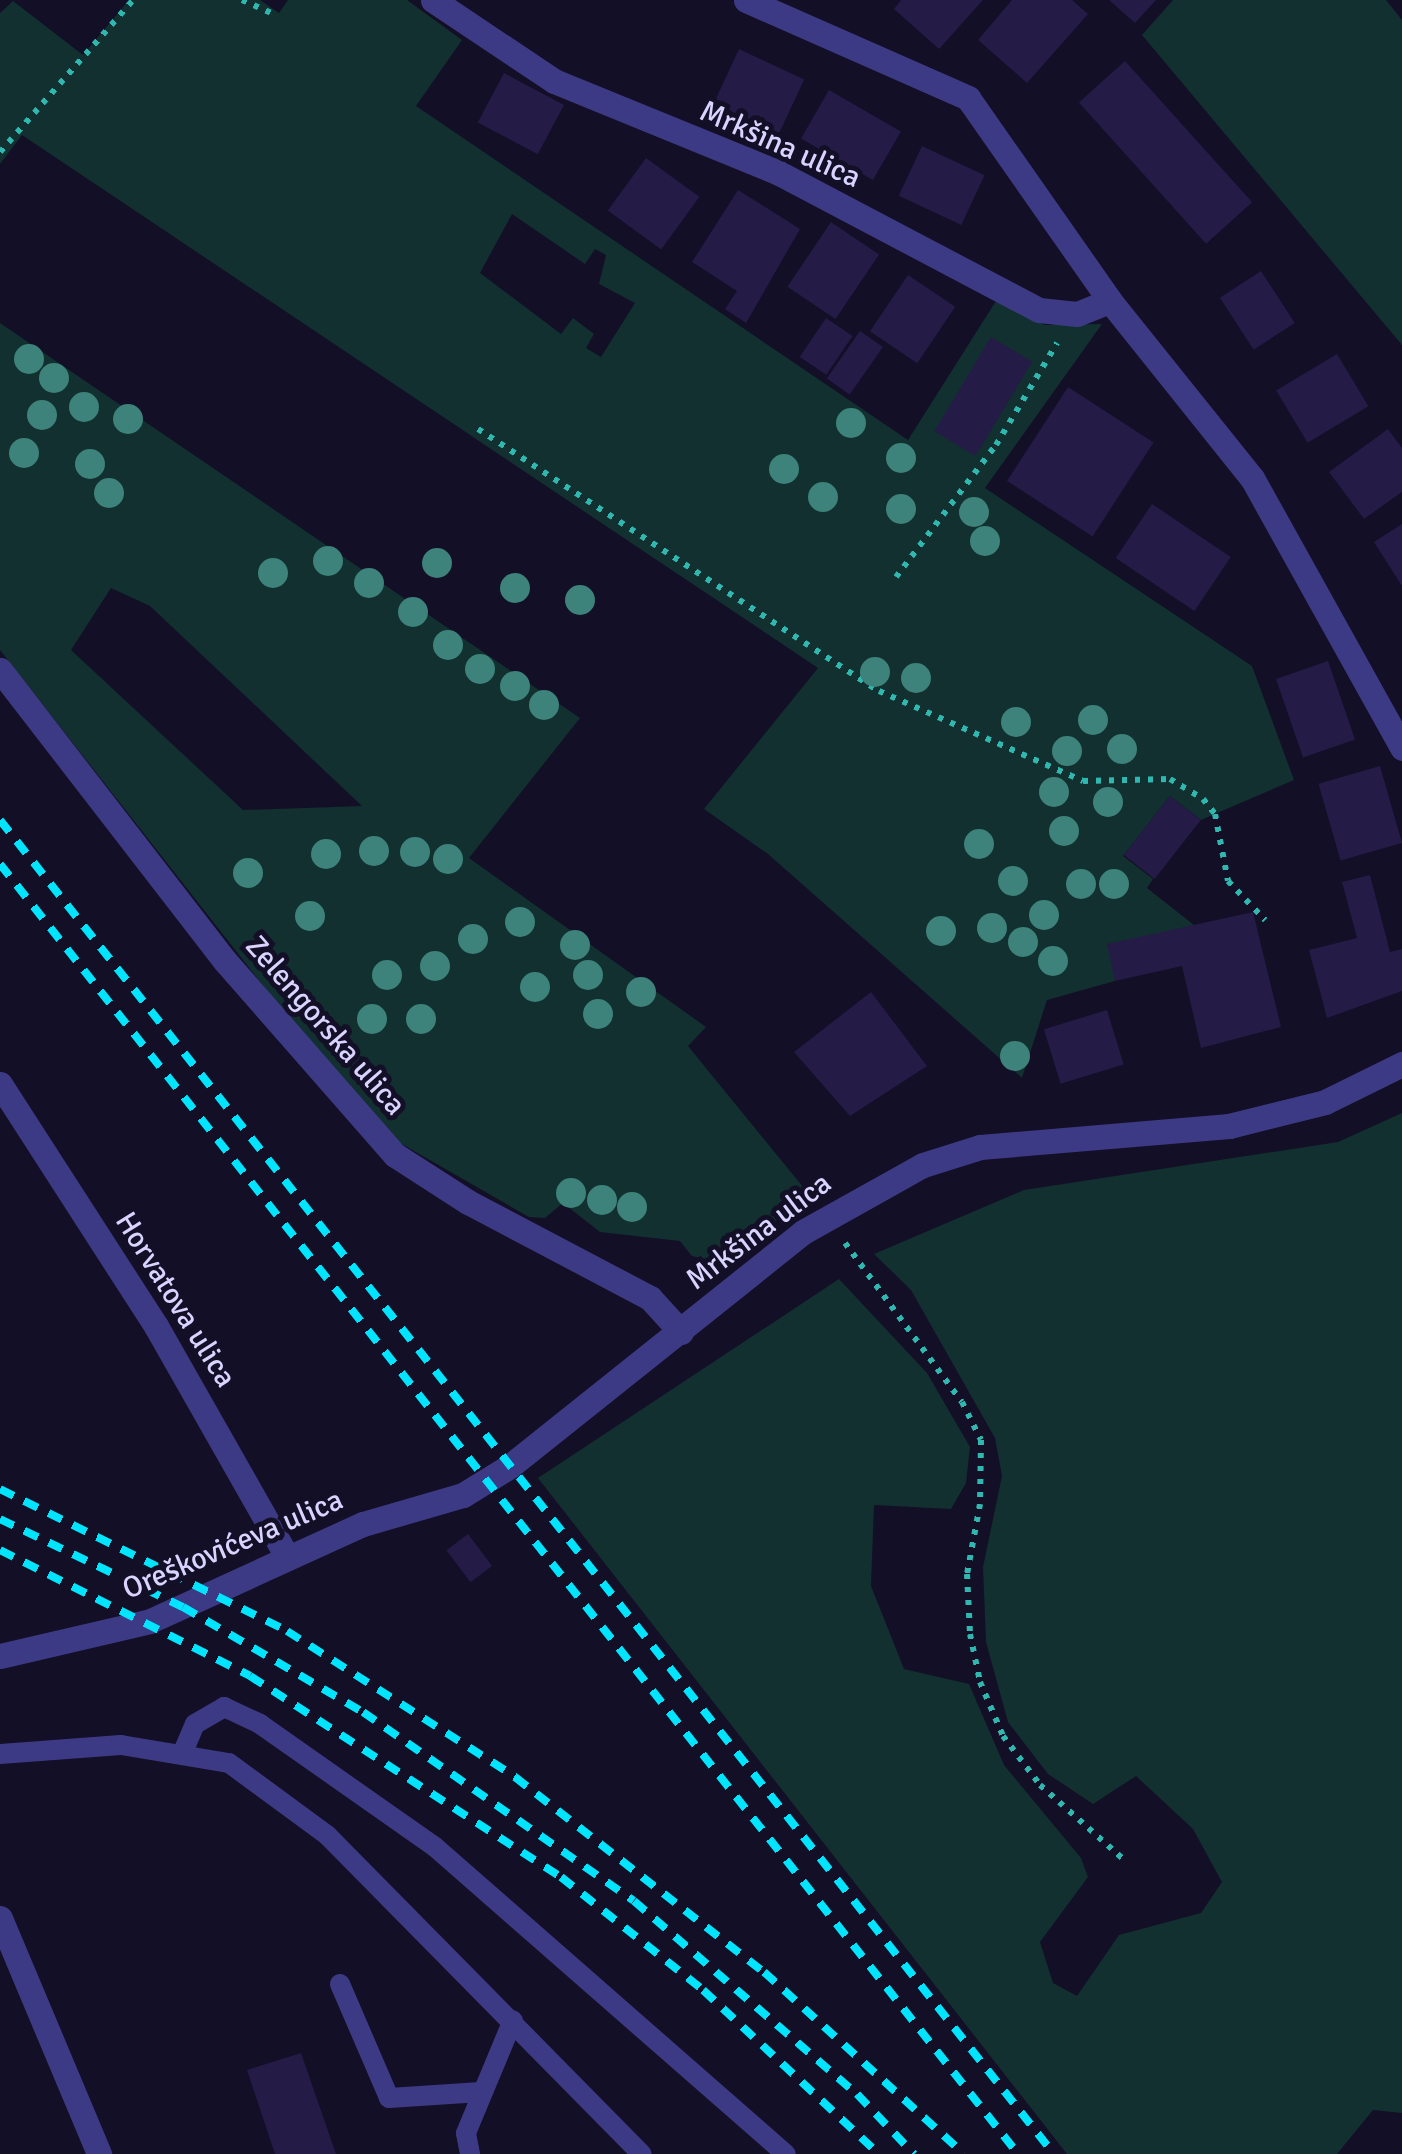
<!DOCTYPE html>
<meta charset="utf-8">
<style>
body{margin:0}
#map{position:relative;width:1402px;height:2154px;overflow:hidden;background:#130f26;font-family:Signika,sans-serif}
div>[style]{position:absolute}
.green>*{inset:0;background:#12302f}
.building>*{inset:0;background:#241b47;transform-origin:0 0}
.path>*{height:6px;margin-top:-3px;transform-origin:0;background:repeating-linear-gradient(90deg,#2fb8b0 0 5px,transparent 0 13px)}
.lane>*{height:20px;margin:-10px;padding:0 10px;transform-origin:10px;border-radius:10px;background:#3d3a85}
.street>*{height:25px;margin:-12.5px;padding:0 12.5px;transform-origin:12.5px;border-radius:12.5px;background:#3d3a85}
.rail>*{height:8px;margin-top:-4px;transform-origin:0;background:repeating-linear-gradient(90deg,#00e5ff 0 15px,transparent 0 27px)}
.trees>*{width:30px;height:30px;margin:-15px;border-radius:50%;background:#3d827b}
span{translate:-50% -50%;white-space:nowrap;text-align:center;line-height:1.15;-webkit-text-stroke:10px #130f26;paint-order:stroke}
.street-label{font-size:30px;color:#d9d4ff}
</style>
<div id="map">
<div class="green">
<div style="clip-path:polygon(evenodd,129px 0,260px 0,279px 13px,288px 0,407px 0,462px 40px,416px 106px,908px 440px,996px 301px,1045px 325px,1102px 324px,985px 488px,1252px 666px,1294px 780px,1201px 820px,1170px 796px,1123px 856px,1153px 879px,1147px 888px,1194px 925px,1115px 981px,1047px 1000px,1022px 1078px,768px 854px,704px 809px,818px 668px,22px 135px,0 164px,0 13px,13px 1px,83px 55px,129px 0,512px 214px,585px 264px,595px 249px,606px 255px,599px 284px,635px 303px,601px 357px,586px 348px,594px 334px,573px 318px,561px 334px,480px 273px,512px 214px)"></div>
<div style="clip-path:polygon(1173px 0,1386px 0,1402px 20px,1402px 345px,1142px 35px)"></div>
<div style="clip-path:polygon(evenodd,0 323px,580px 718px,469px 858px,706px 1027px,688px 1046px,812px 1198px,714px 1261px,692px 1256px,680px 1241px,600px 1232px,563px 1203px,545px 1218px,529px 1217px,400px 1143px,323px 1062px,0 650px,0 323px,111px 588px,150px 606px,362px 806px,243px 810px,71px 650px,111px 588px)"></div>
<div style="clip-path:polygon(1402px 1113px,1402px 2113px,1373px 2110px,1337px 2154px,1067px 2154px,538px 1478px,839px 1279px,927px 1373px,970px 1447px,966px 1483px,951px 1509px,874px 1505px,871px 1586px,904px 1669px,969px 1684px,1004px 1765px,1081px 1858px,1088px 1877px,1040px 1942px,1053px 1983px,1077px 1996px,1119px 1935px,1201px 1913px,1222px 1882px,1193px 1829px,1136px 1776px,1093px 1804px,1048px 1774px,1008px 1722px,986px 1642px,983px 1567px,1002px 1476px,995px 1438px,911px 1290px,874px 1254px,1024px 1190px,1338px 1142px)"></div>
</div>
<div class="building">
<div style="clip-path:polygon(901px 0,983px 0,939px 49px,894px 9px)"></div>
<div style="clip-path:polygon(1012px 0,1072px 0,1088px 14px,1027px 83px,978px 40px)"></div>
<div style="clip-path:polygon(1109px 0,1156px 0,1135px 23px)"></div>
<div style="left:739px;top:49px;width:72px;height:60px;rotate:25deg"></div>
<div style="left:1125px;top:61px;width:190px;height:62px;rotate:48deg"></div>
<div style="left:504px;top:73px;width:68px;height:56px;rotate:28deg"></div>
<div style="left:829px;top:90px;width:83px;height:56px;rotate:30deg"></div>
<div style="left:922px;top:146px;width:69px;height:55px;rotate:25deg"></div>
<div style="left:646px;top:158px;width:66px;height:65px;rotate:36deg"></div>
<div style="clip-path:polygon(738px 190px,800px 229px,746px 323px,725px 309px,737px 291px,692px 262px)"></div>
<div style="left:831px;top:222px;width:58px;height:78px;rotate:34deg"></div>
<div style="left:1261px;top:271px;width:62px;height:49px;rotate:57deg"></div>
<div style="left:908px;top:275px;width:57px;height:68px;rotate:34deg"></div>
<div style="left:826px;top:318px;width:32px;height:47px;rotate:34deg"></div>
<div style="left:860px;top:331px;width:28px;height:58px;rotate:35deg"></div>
<div style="left:991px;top:337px;width:48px;height:110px;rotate:31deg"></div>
<div style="left:1337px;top:354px;width:61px;height:71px;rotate:59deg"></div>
<div style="left:1068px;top:387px;width:102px;height:112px;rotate:33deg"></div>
<div style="clip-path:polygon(1388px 429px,1402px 448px,1402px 492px,1364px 519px,1329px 472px)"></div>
<div style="left:1152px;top:504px;width:95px;height:65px;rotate:34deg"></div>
<div style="clip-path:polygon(1402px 524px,1402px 586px,1374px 542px)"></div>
<div style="left:1328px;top:661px;width:83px;height:55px;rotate:71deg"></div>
<div style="left:1380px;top:766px;width:80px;height:64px;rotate:74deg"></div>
<div style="left:1170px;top:796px;width:39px;height:75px;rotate:38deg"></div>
<div style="clip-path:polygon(1370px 875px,1390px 952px,1402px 949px,1402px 991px,1327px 1018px,1309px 950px,1357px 938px,1342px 882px)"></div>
<div style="clip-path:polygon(1253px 912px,1281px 1027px,1201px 1048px,1182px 966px,1115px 981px,1107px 944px)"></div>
<div style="clip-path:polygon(871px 992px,927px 1066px,850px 1116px,794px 1052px)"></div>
<div style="left:1107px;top:1010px;width:57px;height:66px;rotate:73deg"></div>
<div style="left:468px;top:1534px;width:40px;height:27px;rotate:53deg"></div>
<div style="clip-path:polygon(301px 2053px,336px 2154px,275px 2154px,247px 2070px)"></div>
</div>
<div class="path">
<div style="left:242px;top:0;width:34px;rotate:24deg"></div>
<div style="left:0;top:152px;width:202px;rotate:-48.8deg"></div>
<div style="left:478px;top:429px;width:479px;rotate:33.2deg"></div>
<div style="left:879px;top:691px;width:223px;rotate:23.8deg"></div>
<div style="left:1083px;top:781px;width:87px;rotate:-1.3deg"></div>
<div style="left:1170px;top:779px;width:39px;rotate:31deg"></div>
<div style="left:1203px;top:799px;width:19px;rotate:51deg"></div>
<div style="left:1215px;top:814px;width:68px;rotate:79deg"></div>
<div style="left:1228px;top:881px;width:54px;rotate:46.5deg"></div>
<div style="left:896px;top:577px;width:166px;rotate:-52.9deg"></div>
<div style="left:996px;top:445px;width:119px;rotate:-59.1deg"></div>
<div style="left:845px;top:1243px;width:197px;rotate:53.7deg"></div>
<div style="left:962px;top:1402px;width:42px;rotate:63.4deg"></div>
<div style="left:981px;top:1440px;width:64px;rotate:90.9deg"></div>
<div style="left:980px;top:1504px;width:71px;rotate:100.5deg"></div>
<div style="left:967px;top:1574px;width:60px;rotate:87.1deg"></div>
<div style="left:970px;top:1634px;width:49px;rotate:78.2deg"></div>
<div style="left:980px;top:1682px;width:59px;rotate:66.9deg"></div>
<div style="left:1003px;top:1736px;width:61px;rotate:52.9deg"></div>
<div style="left:1040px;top:1785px;width:111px;rotate:41.7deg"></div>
</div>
<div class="lane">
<div style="left:183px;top:1752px;width:30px;rotate:-67deg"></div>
<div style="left:195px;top:1724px;width:34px;rotate:-30deg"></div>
<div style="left:224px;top:1707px;width:40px;rotate:25deg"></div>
<div style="left:260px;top:1724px;width:214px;rotate:35.1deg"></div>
<div style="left:435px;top:1847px;width:466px;rotate:41.2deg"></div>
<div style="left:0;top:1754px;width:121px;rotate:-4.3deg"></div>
<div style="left:121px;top:1745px;width:109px;rotate:9.5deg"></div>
<div style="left:229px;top:1763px;width:122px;rotate:36.3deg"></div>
<div style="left:327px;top:1835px;width:448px;rotate:45.4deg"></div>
<div style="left:340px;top:1984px;width:124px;rotate:66.7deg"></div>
<div style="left:389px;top:2098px;width:92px;rotate:-3.7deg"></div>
<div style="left:470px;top:2154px;width:21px;rotate:-101deg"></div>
<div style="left:466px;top:2133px;width:122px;rotate:-67.4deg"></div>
</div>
<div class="street">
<div style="left:433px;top:0;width:146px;rotate:33.8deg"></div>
<div style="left:554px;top:81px;width:243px;rotate:22.2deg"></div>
<div style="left:779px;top:173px;width:294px;rotate:27.8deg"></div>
<div style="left:1039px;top:310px;width:38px;rotate:6deg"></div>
<div style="left:1077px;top:314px;width:35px;rotate:-22deg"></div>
<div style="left:746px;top:0;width:243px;rotate:23.8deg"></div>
<div style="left:968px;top:98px;width:248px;rotate:55deg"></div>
<div style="left:1110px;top:301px;width:227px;rotate:51.3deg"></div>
<div style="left:1252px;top:478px;width:309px;rotate:60.9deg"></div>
<div style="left:0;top:670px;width:368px;rotate:52.3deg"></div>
<div style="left:225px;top:961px;width:258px;rotate:48.8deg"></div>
<div style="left:395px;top:1155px;width:87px;rotate:32.8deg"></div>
<div style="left:468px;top:1202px;width:206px;rotate:27.8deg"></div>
<div style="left:650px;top:1298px;width:46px;rotate:47.6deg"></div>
<div style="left:0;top:1084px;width:288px;rotate:57.2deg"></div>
<div style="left:156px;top:1326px;width:263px;rotate:60.4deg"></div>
<div style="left:0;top:1656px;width:154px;rotate:-13.1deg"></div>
<div style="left:150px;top:1621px;width:234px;rotate:-24.5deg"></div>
<div style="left:363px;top:1524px;width:104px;rotate:-16.2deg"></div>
<div style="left:463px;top:1495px;width:55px;rotate:-31.7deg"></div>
<div style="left:510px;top:1466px;width:375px;rotate:-38.6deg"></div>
<div style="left:803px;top:1232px;width:137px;rotate:-29.2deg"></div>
<div style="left:923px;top:1165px;width:60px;rotate:-17.5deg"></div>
<div style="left:980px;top:1147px;width:250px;rotate:-4.8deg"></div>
<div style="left:1229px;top:1126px;width:99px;rotate:-14deg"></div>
<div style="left:1325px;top:1102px;width:86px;rotate:-26.3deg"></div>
<div style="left:0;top:1918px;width:256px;rotate:67.2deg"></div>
</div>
<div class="rail">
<div style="left:0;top:820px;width:1700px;rotate:51.69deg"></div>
<div style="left:0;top:864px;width:1643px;rotate:51.72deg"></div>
<div style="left:0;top:1489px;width:320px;rotate:26.3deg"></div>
<div style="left:287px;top:1631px;width:271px;rotate:32.6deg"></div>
<div style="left:515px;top:1777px;width:316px;rotate:38.1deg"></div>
<div style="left:764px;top:1972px;width:270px;rotate:42.3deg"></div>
<div style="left:0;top:1519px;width:203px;rotate:25.7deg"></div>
<div style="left:183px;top:1607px;width:208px;rotate:30.3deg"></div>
<div style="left:363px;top:1712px;width:330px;rotate:34.9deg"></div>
<div style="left:634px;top:1901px;width:295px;rotate:40.9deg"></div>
<div style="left:857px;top:2094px;width:83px;rotate:46.5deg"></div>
<div style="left:0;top:1550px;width:280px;rotate:26.7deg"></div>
<div style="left:250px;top:1676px;width:370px;rotate:32.9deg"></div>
<div style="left:561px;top:1877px;width:181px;rotate:38.5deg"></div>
<div style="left:703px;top:1990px;width:241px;rotate:43deg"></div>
</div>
<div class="trees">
<div style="left:29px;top:359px"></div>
<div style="left:54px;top:378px"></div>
<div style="left:84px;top:407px"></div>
<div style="left:42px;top:415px"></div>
<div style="left:128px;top:419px"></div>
<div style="left:851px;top:423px"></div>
<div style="left:24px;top:453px"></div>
<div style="left:901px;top:458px"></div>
<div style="left:90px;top:464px"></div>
<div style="left:784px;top:469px"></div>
<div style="left:109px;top:493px"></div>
<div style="left:823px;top:497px"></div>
<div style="left:901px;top:509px"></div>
<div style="left:974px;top:512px"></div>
<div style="left:985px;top:541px"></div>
<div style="left:328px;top:561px"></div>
<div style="left:437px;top:563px"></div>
<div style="left:273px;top:573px"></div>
<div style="left:369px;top:583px"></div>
<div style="left:515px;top:588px"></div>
<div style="left:580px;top:600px"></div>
<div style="left:413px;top:612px"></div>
<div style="left:448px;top:645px"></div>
<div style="left:480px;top:669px"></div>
<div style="left:875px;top:672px"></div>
<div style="left:916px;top:678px"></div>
<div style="left:515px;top:686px"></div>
<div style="left:544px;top:705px"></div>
<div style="left:1093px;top:720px"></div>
<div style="left:1016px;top:722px"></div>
<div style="left:1122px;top:749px"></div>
<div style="left:1067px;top:751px"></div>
<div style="left:1054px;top:792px"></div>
<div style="left:1108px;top:802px"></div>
<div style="left:1064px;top:831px"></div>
<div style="left:979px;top:844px"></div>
<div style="left:374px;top:851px"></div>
<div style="left:415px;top:852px"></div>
<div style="left:326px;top:854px"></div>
<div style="left:448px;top:859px"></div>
<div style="left:248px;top:873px"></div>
<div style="left:1013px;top:881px"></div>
<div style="left:1081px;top:884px"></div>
<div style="left:1114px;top:884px"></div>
<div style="left:1044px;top:915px"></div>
<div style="left:310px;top:916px"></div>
<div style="left:520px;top:922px"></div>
<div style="left:992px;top:928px"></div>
<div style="left:941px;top:931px"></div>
<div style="left:473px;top:939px"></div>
<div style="left:1023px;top:942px"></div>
<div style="left:575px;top:945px"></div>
<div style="left:1053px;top:961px"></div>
<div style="left:435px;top:966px"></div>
<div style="left:387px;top:975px"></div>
<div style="left:588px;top:975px"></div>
<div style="left:535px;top:987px"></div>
<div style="left:641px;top:992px"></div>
<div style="left:598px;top:1014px"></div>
<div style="left:372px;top:1019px"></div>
<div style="left:421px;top:1019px"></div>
<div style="left:1015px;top:1056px"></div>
<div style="left:571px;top:1193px"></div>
<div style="left:602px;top:1200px"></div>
<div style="left:632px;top:1207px"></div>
</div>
<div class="street-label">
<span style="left:780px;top:145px;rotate:24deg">Mrkšina ulica</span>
<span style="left:325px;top:1026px;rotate:49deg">Zelengorska ulica</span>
<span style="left:759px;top:1232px;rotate:-37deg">Mrkšina ulica</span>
<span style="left:175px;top:1300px;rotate:58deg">Horvatova ulica</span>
<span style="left:233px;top:1545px;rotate:-23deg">Oreškovićeva ulica</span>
</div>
</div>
